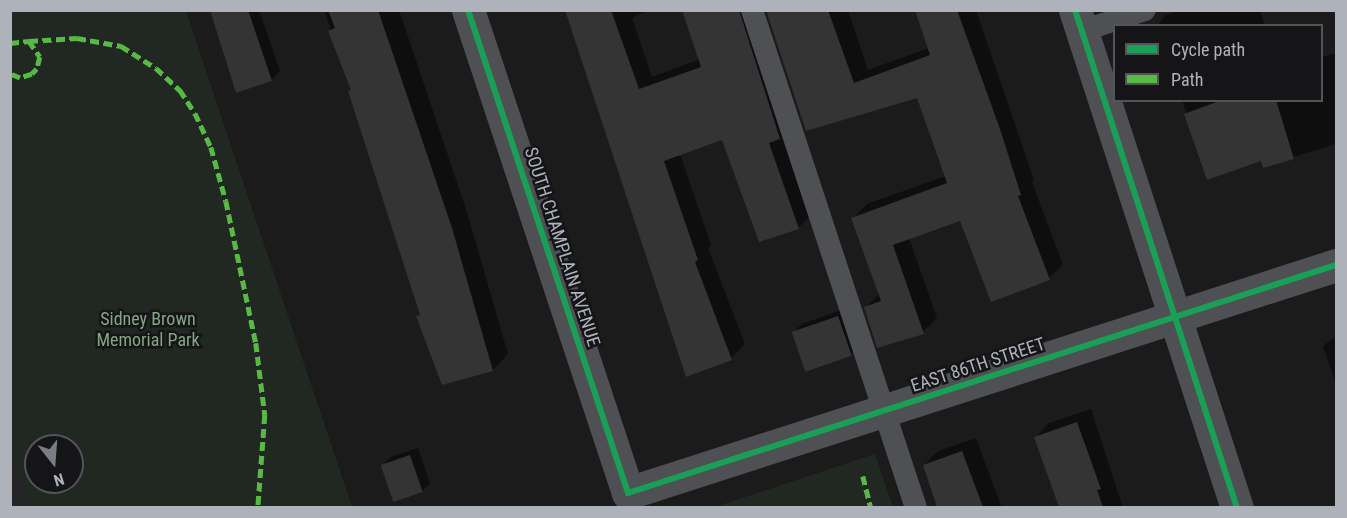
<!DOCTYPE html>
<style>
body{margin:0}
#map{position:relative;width:1347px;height:518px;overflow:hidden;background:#1b1b1b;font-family:"Roboto Condensed",sans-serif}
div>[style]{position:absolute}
.built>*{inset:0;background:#252527}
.green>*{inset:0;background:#212821}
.shadow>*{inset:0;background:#0007}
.building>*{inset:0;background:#343435;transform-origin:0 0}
.service>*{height:22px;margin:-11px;padding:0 11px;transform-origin:11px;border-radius:11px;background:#4f5054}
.minor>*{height:33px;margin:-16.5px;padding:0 16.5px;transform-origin:16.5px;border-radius:16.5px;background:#4f5054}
.quiet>*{height:4.5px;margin-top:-2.25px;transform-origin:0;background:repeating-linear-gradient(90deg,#58b947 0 9px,transparent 0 13.5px)}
.cycleway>*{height:6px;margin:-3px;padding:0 3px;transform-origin:3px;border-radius:3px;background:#1a9f57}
span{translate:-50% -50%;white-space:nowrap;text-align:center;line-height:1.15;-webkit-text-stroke:5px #151517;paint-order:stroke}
.street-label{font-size:18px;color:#adb2bb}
.park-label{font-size:18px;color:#84a684}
.frame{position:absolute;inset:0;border:12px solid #adb2bb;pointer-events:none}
.legend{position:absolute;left:1113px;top:24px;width:210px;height:78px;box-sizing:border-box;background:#151517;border:2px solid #525459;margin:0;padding:8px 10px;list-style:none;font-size:18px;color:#adb2bb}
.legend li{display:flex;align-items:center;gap:12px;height:30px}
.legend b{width:30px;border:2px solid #525459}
.north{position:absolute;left:24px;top:434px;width:60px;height:60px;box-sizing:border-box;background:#151517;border:2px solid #525459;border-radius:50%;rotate:163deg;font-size:16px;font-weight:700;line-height:24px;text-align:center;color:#adb2bb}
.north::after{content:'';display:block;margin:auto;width:21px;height:27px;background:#7a7d83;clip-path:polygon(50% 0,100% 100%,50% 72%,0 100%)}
</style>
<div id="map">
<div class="built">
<div style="clip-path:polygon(10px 452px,11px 452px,29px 507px,11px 507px)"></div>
</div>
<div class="green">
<div style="clip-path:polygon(evenodd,10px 11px,186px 11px,352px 507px,29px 507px,10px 452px,10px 11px,36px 446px,72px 446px,72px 482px,36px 482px,36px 446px)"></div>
<div style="clip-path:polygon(875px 454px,893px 507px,715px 507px)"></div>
</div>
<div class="shadow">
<div style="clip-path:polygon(211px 10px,259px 10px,280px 71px,271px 80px)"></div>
<div style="clip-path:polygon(324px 10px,399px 10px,467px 212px,508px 354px,493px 370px,418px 316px,421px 313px,352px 90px)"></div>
<div style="clip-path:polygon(565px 10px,648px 10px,632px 18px,652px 77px,700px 59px,683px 10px,756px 10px,812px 214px,798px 228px,723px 138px,680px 154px,711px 245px,708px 248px,745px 344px,731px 358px)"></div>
<div style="clip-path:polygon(768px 10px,848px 10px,868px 70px,929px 48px,917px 10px,976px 10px,1034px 180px,1032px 182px,1063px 265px,1049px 278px,991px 300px,961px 219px,909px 238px,937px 318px,923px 332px,866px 307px,880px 293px,853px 218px,867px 204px,946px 176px,918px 96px,807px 130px)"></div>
<div style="clip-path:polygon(1181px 10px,1260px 10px,1265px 26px,1157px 26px,1166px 15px)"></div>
<div style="clip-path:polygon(1336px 53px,1336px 144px,1264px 166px,1262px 159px,1208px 178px,1182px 100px,1322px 100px,1322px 57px)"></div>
<div style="clip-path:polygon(847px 308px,859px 346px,851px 354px,794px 332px,802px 324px)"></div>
<div style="clip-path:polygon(1336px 336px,1336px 385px,1323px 346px)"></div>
<div style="clip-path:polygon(1091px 409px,1123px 508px,1060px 508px,1036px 437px,1049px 423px)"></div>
<div style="clip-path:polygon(976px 438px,1002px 508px,939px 508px,924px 465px,938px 451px)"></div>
<div style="clip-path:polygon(418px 448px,430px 483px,422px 491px,383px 465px,391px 457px)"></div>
</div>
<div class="building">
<div style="clip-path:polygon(210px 10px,248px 10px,272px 81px,236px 93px)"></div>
<div style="clip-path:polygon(328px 10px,378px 10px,452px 228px,493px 371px,442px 385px,416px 316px,420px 315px,348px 91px,351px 90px,328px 31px,335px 28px)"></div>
<div style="clip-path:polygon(565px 10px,611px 10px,639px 89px,701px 67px,682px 10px,739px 10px,780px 139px,769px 143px,799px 229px,759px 242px,722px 140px,664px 161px,698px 260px,695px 262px,732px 360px,686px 377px)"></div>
<div style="clip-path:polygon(766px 10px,828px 10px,854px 83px,930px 55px,915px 10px,957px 10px,1000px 129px,1021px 195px,1018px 196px,1050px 280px,991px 302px,960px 221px,893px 245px,924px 334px,877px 348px,864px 307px,881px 301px,851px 218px,947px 183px,917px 98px,806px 131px)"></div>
<div style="clip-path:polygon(1222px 100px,1276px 100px,1294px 159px,1263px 168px,1261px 161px,1207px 180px,1184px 114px)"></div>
<div style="left:838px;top:316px;width:42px;height:49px;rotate:71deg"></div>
<div style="clip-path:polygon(1077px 422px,1101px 489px,1097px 490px,1103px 507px,1059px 507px,1034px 437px)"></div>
<div style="clip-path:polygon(962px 451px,983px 507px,937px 507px,923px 465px)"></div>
<div style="left:410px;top:455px;width:39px;height:31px;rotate:71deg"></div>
</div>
<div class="service">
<div style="left:752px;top:10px;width:524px;rotate:71.77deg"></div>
<div style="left:1082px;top:31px;width:66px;rotate:-18.4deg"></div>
</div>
<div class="minor">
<div style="left:468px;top:10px;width:509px;rotate:71.67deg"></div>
<div style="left:628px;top:493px;width:744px;rotate:-17.85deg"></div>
<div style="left:1075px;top:10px;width:524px;rotate:71.98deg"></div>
</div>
<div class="quiet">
<div style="left:29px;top:41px;width:48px;rotate:-3.6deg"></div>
<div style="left:77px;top:38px;width:45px;rotate:10.3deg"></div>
<div style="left:121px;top:46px;width:41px;rotate:32.2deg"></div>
<div style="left:156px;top:68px;width:33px;rotate:43deg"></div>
<div style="left:180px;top:90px;width:27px;rotate:57deg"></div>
<div style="left:195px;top:113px;width:38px;rotate:65deg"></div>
<div style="left:211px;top:147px;width:56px;rotate:74.5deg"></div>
<div style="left:226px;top:201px;width:145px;rotate:78.1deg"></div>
<div style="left:256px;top:343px;width:73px;rotate:82.9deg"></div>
<div style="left:265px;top:415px;width:93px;rotate:94.3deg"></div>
<div style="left:10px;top:43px;width:19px;rotate:-6deg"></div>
<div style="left:29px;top:41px;width:19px;rotate:55deg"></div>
<div style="left:40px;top:57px;width:12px;rotate:104deg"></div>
<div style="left:37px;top:69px;width:7px;rotate:135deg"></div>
<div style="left:32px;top:74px;width:13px;rotate:162deg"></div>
<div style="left:20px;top:78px;width:11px;rotate:-158deg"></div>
<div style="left:863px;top:476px;width:33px;rotate:76deg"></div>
</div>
<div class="cycleway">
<div style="left:468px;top:10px;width:509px;rotate:71.67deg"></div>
<div style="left:628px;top:493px;width:744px;rotate:-17.85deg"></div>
<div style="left:1075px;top:10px;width:524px;rotate:71.98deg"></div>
</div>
<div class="street-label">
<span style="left:562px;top:247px;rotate:72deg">SOUTH CHAMPLAIN AVENUE</span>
<span style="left:978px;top:365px;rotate:-18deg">EAST 86TH STREET</span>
</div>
<div class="park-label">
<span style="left:148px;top:330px">Sidney Brown<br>Memorial Park</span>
</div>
<div class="frame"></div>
<ul class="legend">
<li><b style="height:8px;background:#1a9f57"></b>Cycle path</li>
<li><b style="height:8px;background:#58b947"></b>Path</li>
</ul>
<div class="north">N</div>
</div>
